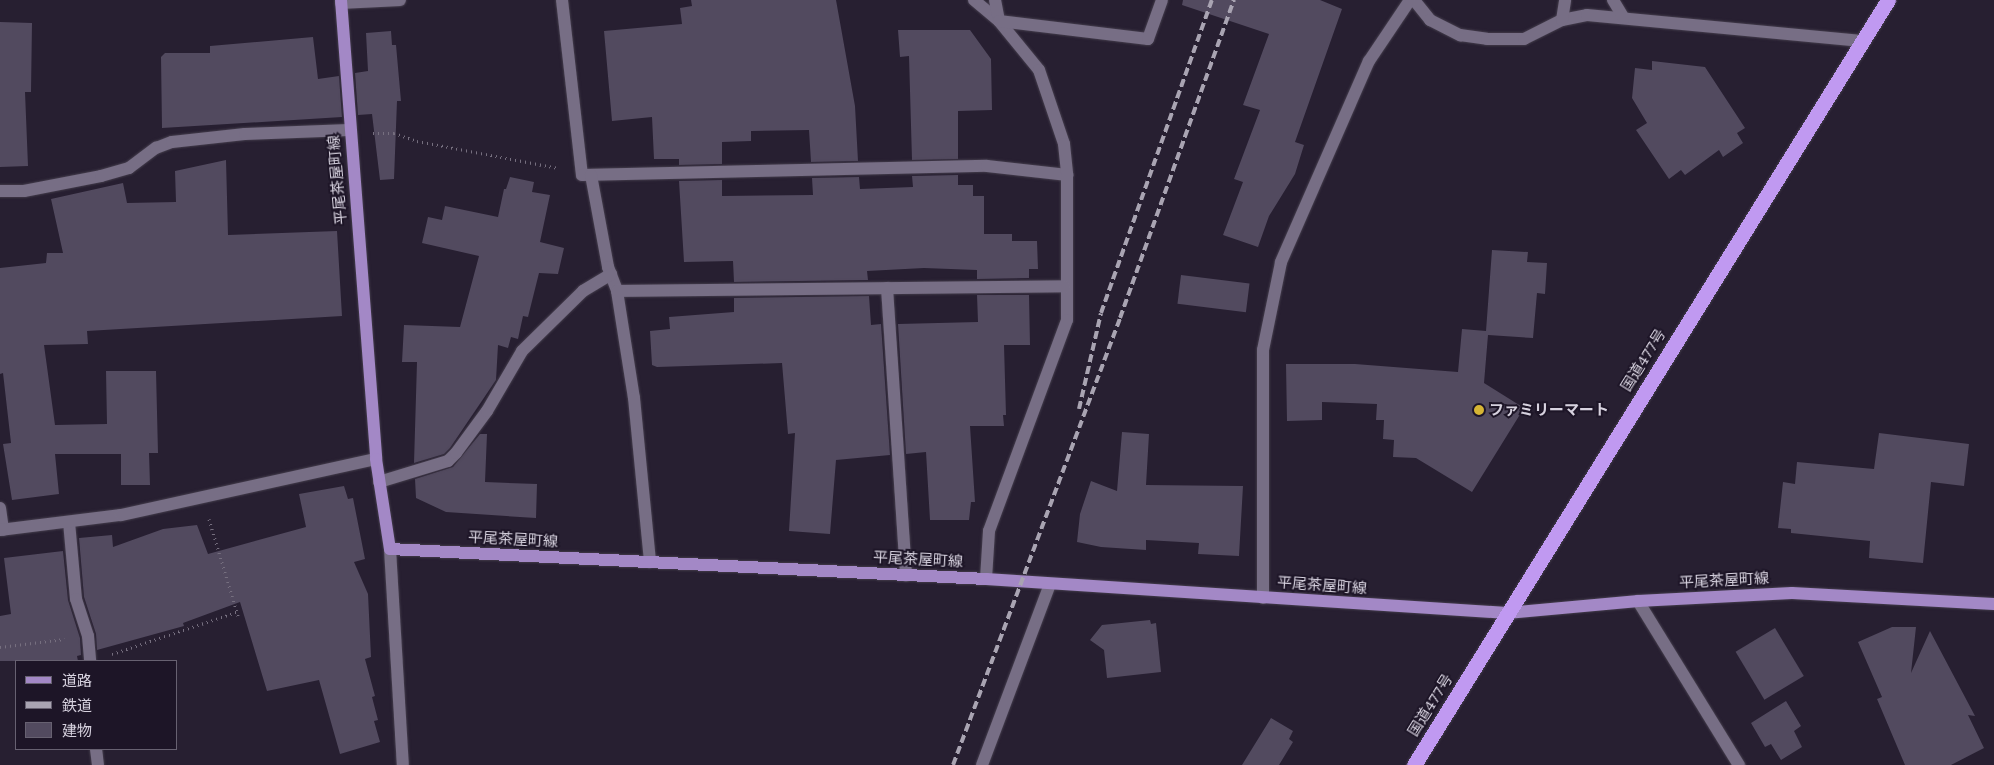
<!DOCTYPE html>
<meta charset="utf-8">
<style>
body{margin:0}
#map{position:relative;width:1994px;height:765px;overflow:hidden;background:#271f31;font-family:"Noto Serif","Noto Sans JP",serif}
div>[style]{position:absolute}
.building>*{inset:0;background:#524a5f;transform-origin:0 0}
.path>*{height:3px;margin-top:-1.5px;transform-origin:0;background:repeating-linear-gradient(90deg,#766f7f 0 1px,transparent 0 5px)}
.roads{filter:drop-shadow(0 0 1px #443d4c) drop-shadow(0 0 1px #443d4c)}
.minor>*{height:12px;margin:-6px;padding:0 6px;transform-origin:6px;border-radius:6px;background:#776e85}
.major>*{height:12px;margin:-6px;padding:0 6px;transform-origin:6px;border-radius:6px;background:#a388c6}
.highway>*{height:15px;margin:-7.5px;padding:0 7.5px;transform-origin:7.5px;border-radius:7.5px;background:#c099f1}
.rail>*{height:4px;margin-top:-2px;transform-origin:0;background:repeating-linear-gradient(90deg,#a9a4b2 0 8px,transparent 0 12px)}
.dots>*{width:14px;height:14px;translate:-50% -50%;box-sizing:border-box;border:2px solid #1d1527;border-radius:50%}
span{translate:-50% -50%;white-space:nowrap;text-align:center;line-height:1.15;-webkit-text-stroke:4px #1d1527;paint-order:stroke}
.street-label{font-size:15px;color:#d7d2df}
.poi-label{font-size:15px;color:#d7d2df;font-weight:700}
.left{translate:0 -50%;text-align:left}
.legend{position:absolute;left:15px;top:660px;width:162px;height:90px;box-sizing:border-box;background:#1d1527;border:1px solid #676171;margin:0;padding:6px 9px;list-style:none;font-size:15px;color:#d7d2df}
.legend li{display:flex;align-items:center;gap:10px;height:25px}
.legend b{width:25px;border:1px solid #676171}
</style>
<div id="map">
<div class="building">
<div style="clip-path:polygon(691px 0,836px 0,855px 106px,858px 161px,811px 162px,809px 130px,751px 131px,751px 141px,722px 142px,722px 164px,679px 165px,679px 159px,654px 159px,652px 117px,612px 121px,604px 31px,682px 24px,680px 8px,692px 6px)"></div>
<div style="clip-path:polygon(1183px 0,1320px 0,1342px 9px,1295px 142px,1304px 145px,1295px 174px,1269px 216px,1258px 247px,1223px 235px,1243px 182px,1234px 179px,1260px 110px,1243px 105px,1269px 34px,1182px 5px)"></div>
<div style="clip-path:polygon(0 22px,32px 23px,31px 92px,25px 92px,28px 166px,0 167px)"></div>
<div style="clip-path:polygon(898px 30px,970px 30px,991px 59px,992px 110px,958px 111px,958px 159px,912px 160px,909px 56px,900px 57px)"></div>
<div style="clip-path:polygon(391px 31px,392px 45px,396px 45px,401px 101px,397px 101px,394px 179px,380px 180px,372px 114px,358px 115px,355px 73px,368px 71px,366px 33px)"></div>
<div style="clip-path:polygon(313px 37px,318px 79px,339px 76px,342px 117px,162px 128px,161px 57px,165px 53px,210px 53px,210px 46px)"></div>
<div style="clip-path:polygon(1652px 61px,1705px 67px,1745px 128px,1737px 133px,1743px 143px,1723px 157px,1719px 150px,1685px 175px,1681px 170px,1669px 179px,1636px 130px,1647px 123px,1632px 98px,1635px 68px,1652px 70px)"></div>
<div style="clip-path:polygon(226px 160px,228px 235px,337px 231px,342px 316px,87px 331px,88px 344px,44px 345px,55px 425px,107px 424px,106px 371px,156px 371px,158px 453px,149px 453px,150px 485px,121px 485px,121px 454px,55px 454px,59px 494px,12px 500px,3px 444px,11px 443px,3px 373px,0 374px,0 268px,46px 263px,47px 253px,63px 253px,51px 199px,123px 183px,127px 203px,176px 202px,175px 171px)"></div>
<div style="clip-path:polygon(958px 175px,958px 185px,973px 185px,973px 196px,984px 196px,984px 234px,1012px 234px,1012px 241px,1037px 241px,1038px 269px,1029px 269px,1029px 278px,977px 279px,977px 270px,924px 268px,867px 271px,868px 280px,734px 282px,733px 261px,684px 262px,679px 181px,722px 180px,722px 196px,813px 195px,812px 178px,859px 177px,860px 189px,913px 187px,912px 176px)"></div>
<div style="clip-path:polygon(510px 177px,534px 182px,532px 192px,550px 195px,540px 242px,564px 248px,558px 274px,539px 273px,528px 317px,523px 316px,518px 339px,511px 337px,508px 348px,498px 345px,496px 380px,450px 448px,444px 454px,414px 463px,417px 362px,402px 362px,404px 325px,460px 327px,479px 256px,422px 243px,428px 217px,442px 220px,445px 206px,498px 217px,504px 189px,506px 189px)"></div>
<div style="clip-path:polygon(1492px 250px,1528px 252px,1527px 262px,1547px 263px,1545px 294px,1537px 293px,1533px 338px,1488px 335px,1484px 383px,1524px 408px,1472px 492px,1416px 458px,1393px 457px,1394px 440px,1383px 439px,1384px 420px,1376px 420px,1377px 404px,1322px 402px,1322px 420px,1287px 421px,1286px 364px,1355px 364px,1458px 372px,1462px 329px,1486px 331px)"></div>
<div style="left:1181px;top:275px;width:69px;height:29px;rotate:7deg"></div>
<div style="clip-path:polygon(977px 295px,1029px 295px,1030px 345px,1004px 345px,1006px 415px,1003px 415px,1004px 426px,970px 426px,975px 502px,971px 502px,969px 520px,930px 520px,926px 452px,906px 454px,898px 324px,978px 322px)"></div>
<div style="clip-path:polygon(869px 296px,871px 325px,881px 324px,890px 455px,836px 460px,830px 534px,789px 531px,795px 433px,788px 434px,782px 363px,657px 367px,652px 365px,650px 331px,670px 329px,669px 317px,734px 312px,734px 298px)"></div>
<div style="clip-path:polygon(1122px 432px,1149px 434px,1146px 485px,1243px 486px,1239px 556px,1198px 554px,1199px 543px,1146px 540px,1146px 550px,1101px 547px,1077px 542px,1080px 514px,1091px 481px,1117px 491px)"></div>
<div style="clip-path:polygon(1879px 433px,1969px 444px,1964px 486px,1931px 482px,1923px 563px,1869px 558px,1870px 541px,1791px 533px,1791px 529px,1778px 528px,1783px 482px,1795px 484px,1797px 462px,1874px 469px)"></div>
<div style="clip-path:polygon(480px 434px,487px 434px,485px 482px,537px 484px,536px 518px,446px 512px,416px 498px,415px 479px,453px 467px)"></div>
<div style="clip-path:polygon(344px 486px,348px 499px,353px 498px,365px 559px,354px 562px,368px 594px,371px 657px,365px 659px,375px 696px,372px 697px,378px 720px,374px 721px,380px 742px,340px 754px,319px 680px,267px 691px,240px 602px,183px 623px,184px 626px,97px 650px,96px 634px,84px 597px,79px 538px,112px 535px,113px 547px,163px 529px,197px 525px,208px 554px,306px 527px,299px 494px)"></div>
<div style="clip-path:polygon(63px 551px,68px 600px,80px 638px,81px 655px,77px 656px,78px 661px,0 661px,0 616px,11px 614px,4px 558px)"></div>
<div style="clip-path:polygon(1150px 620px,1151px 624px,1156px 623px,1161px 672px,1107px 678px,1104px 650px,1090px 640px,1102px 625px)"></div>
<div style="clip-path:polygon(1892px 627px,1916px 627px,1911px 673px,1930px 631px,1975px 716px,1968px 715px,1984px 748px,1951px 765px,1905px 765px,1877px 699px,1882px 697px,1858px 642px)"></div>
<div style="left:1775px;top:628px;width:56px;height:46px;rotate:59deg"></div>
<div style="clip-path:polygon(1786px 701px,1801px 726px,1794px 731px,1802px 747px,1781px 760px,1771px 744px,1765px 747px,1751px 723px)"></div>
<div style="clip-path:polygon(1271px 718px,1293px 731px,1289px 739px,1293px 742px,1279px 765px,1242px 765px)"></div>
</div>
<div class="path">
<div style="left:373px;top:133px;width:21px"></div>
<div style="left:394px;top:133px;width:24px;rotate:19deg"></div>
<div style="left:417px;top:141px;width:144px;rotate:10.8deg"></div>
<div style="left:209px;top:519px;width:104px;rotate:73.3deg"></div>
<div style="left:0;top:647px;width:65px;rotate:-7deg"></div>
<div style="left:112px;top:654px;width:132px;rotate:-18.6deg"></div>
</div>
<div class="roads">
<div class="minor">
<div style="left:562px;top:0;width:176px;rotate:83.5deg"></div>
<div style="left:582px;top:175px;width:405px;rotate:-1.3deg"></div>
<div style="left:987px;top:166px;width:81px;rotate:6.4deg"></div>
<div style="left:974px;top:0;width:33px;rotate:40deg"></div>
<div style="left:999px;top:21px;width:63px;rotate:50.8deg"></div>
<div style="left:1039px;top:70px;width:78px;rotate:71.3deg"></div>
<div style="left:1064px;top:144px;width:31px;rotate:84deg"></div>
<div style="left:1067px;top:175px;width:145px;rotate:90deg"></div>
<div style="left:1067px;top:320px;width:225px;rotate:110.3deg"></div>
<div style="left:989px;top:531px;width:48px;rotate:93.6deg"></div>
<div style="left:995px;top:0;width:21px;rotate:79deg"></div>
<div style="left:1414px;top:0;width:26px;rotate:51deg"></div>
<div style="left:1430px;top:20px;width:34px;rotate:27deg"></div>
<div style="left:1460px;top:35px;width:27px;rotate:8deg"></div>
<div style="left:1487px;top:39px;width:37px"></div>
<div style="left:1524px;top:39px;width:42px;rotate:-26.6deg"></div>
<div style="left:1562px;top:20px;width:25px;rotate:-11deg"></div>
<div style="left:1587px;top:15px;width:276px;rotate:5.4deg"></div>
<div style="left:1613px;top:0;width:21px;rotate:59deg"></div>
<div style="left:341px;top:3px;width:59px;rotate:-2.9deg"></div>
<div style="left:1562px;top:20px;width:20px;rotate:-81deg"></div>
<div style="left:999px;top:21px;width:150px;rotate:6.9deg"></div>
<div style="left:1148px;top:39px;width:41px;rotate:-70.3deg"></div>
<div style="left:591px;top:175px;width:94px;rotate:79.5deg"></div>
<div style="left:608px;top:267px;width:26px;rotate:69deg"></div>
<div style="left:617px;top:291px;width:108px;rotate:81deg"></div>
<div style="left:634px;top:398px;width:165px;rotate:84.4deg"></div>
<div style="left:0;top:191px;width:24px"></div>
<div style="left:24px;top:191px;width:78px;rotate:-11deg"></div>
<div style="left:101px;top:176px;width:29px;rotate:-16deg"></div>
<div style="left:129px;top:168px;width:34px;rotate:-37deg"></div>
<div style="left:156px;top:148px;width:17px;rotate:-21deg"></div>
<div style="left:172px;top:142px;width:73px;rotate:-6.3deg"></div>
<div style="left:245px;top:134px;width:104px;rotate:-2.2deg"></div>
<div style="left:887px;top:288px;width:288px;rotate:86.2deg"></div>
<div style="left:617px;top:291px;width:448px;rotate:-0.6deg"></div>
<div style="left:379px;top:482px;width:72px;rotate:-16.9deg"></div>
<div style="left:448px;top:461px;width:11px;rotate:-45deg"></div>
<div style="left:456px;top:453px;width:52px;rotate:-53.6deg"></div>
<div style="left:487px;top:411px;width:69px;rotate:-59.7deg"></div>
<div style="left:522px;top:351px;width:86px;rotate:-44.5deg"></div>
<div style="left:583px;top:291px;width:33px;rotate:-31deg"></div>
<div style="left:0;top:508px;width:22px;rotate:82deg"></div>
<div style="left:69px;top:522px;width:77px;rotate:84.8deg"></div>
<div style="left:76px;top:599px;width:39px;rotate:72deg"></div>
<div style="left:88px;top:636px;width:25px;rotate:85deg"></div>
<div style="left:0;top:530px;width:122px;rotate:-7.1deg"></div>
<div style="left:121px;top:515px;width:261px;rotate:-12.4deg"></div>
<div style="left:390px;top:549px;width:216px;rotate:86.6deg"></div>
<div style="left:1263px;top:598px;width:248px;rotate:-90deg"></div>
<div style="left:1263px;top:350px;width:90px;rotate:-78.4deg"></div>
<div style="left:1281px;top:262px;width:219px;rotate:-66.4deg"></div>
<div style="left:1369px;top:61px;width:73px;rotate:-56.1deg"></div>
<div style="left:1638px;top:601px;width:193px;rotate:58.4deg"></div>
<div style="left:96px;top:749px;width:16px;rotate:83deg"></div>
<div style="left:982px;top:765px;width:193px;rotate:-69.4deg"></div>
</div>
<div class="major">
<div style="left:341px;top:0;width:460px;rotate:85.6deg"></div>
<div style="left:376px;top:459px;width:91px;rotate:81.2deg"></div>
<div style="left:390px;top:549px;width:597px;rotate:2.88deg"></div>
<div style="left:986px;top:579px;width:522px;rotate:3.73deg"></div>
<div style="left:1507px;top:613px;width:132px;rotate:-5.2deg"></div>
<div style="left:1638px;top:601px;width:154px;rotate:-3deg"></div>
<div style="left:1792px;top:593px;width:202px;rotate:3.1deg"></div>
</div>
<div class="highway">
<div style="left:1414px;top:765px;width:900px;rotate:-58.22deg"></div>
</div>
</div>
<div class="rail">
<div style="left:1079px;top:409px;width:98px;rotate:-77.1deg"></div>
<div style="left:1101px;top:313px;width:332px;rotate:-70.5deg"></div>
<div style="left:953px;top:765px;width:477px;rotate:-69.5deg"></div>
<div style="left:1120px;top:318px;width:338px;rotate:-70.3deg"></div>
</div>
<div class="dots">
<div style="left:1479px;top:410px;background:#d6b534"></div>
</div>
<div class="street-label">
<span style="left:337px;top:180px;rotate:-95deg">平尾茶屋町線</span>
<span style="left:1643px;top:360px;rotate:-58deg">国道477号</span>
<span style="left:513px;top:539px;rotate:3deg">平尾茶屋町線</span>
<span style="left:918px;top:559px;rotate:3deg">平尾茶屋町線</span>
<span style="left:1724px;top:580px;rotate:-3deg">平尾茶屋町線</span>
<span style="left:1322px;top:585px;rotate:4deg">平尾茶屋町線</span>
<span style="left:1430px;top:705px;rotate:-58deg">国道477号</span>
</div>
<div class="poi-label">
<span class="left" style="left:1489px;top:410px">ファミリーマート</span>
</div>
<ul class="legend">
<li><b style="height:6px;background:#a388c6"></b>道路</li>
<li><b style="height:6px;background:#a9a4b2"></b>鉄道</li>
<li><b style="height:14px;background:#524a5f"></b>建物</li>
</ul>
</div>
